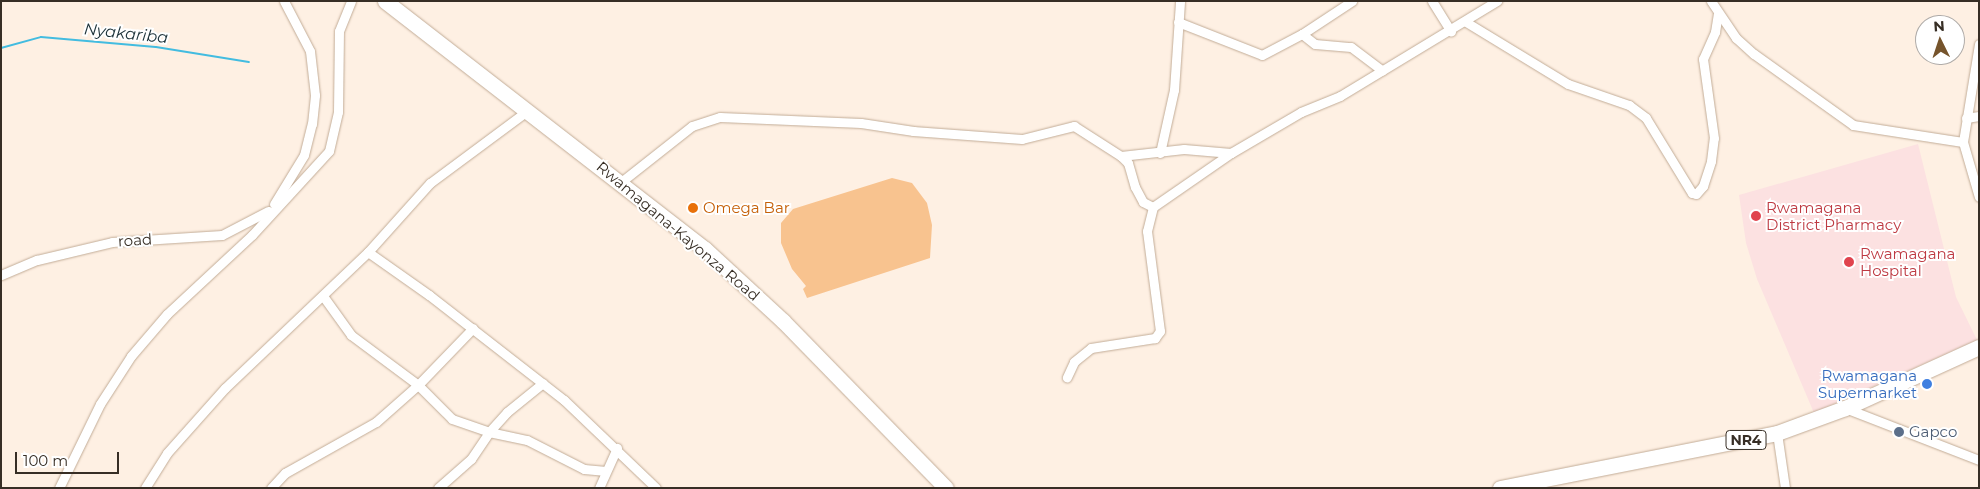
<!DOCTYPE html>
<style>
body{margin:0}
#map{position:relative;width:1980px;height:489px;overflow:hidden;background:#fef0e3;font-family:Montserrat,sans-serif}
div>[style]{position:absolute}
.medical>*{inset:0;background:#fce1e1}
.green>*{inset:0;background:#f8c38f}
.stream>*{height:2px;margin:-1px;padding:0 1px;transform-origin:1px;border-radius:1px;background:#43bce0}
.roads{filter:drop-shadow(0 0 1px #c2ac97) drop-shadow(0 0 1px #c2ac97)}
.street>*{height:9px;margin:-4.5px;padding:0 4.5px;transform-origin:4.5px;border-radius:4.5px;background:#fff}
.highway>*{height:15px;margin:-7.5px;padding:0 7.5px;transform-origin:7.5px;border-radius:7.5px;background:#fff}
.dots>*{width:14px;height:14px;translate:-50% -50%;box-sizing:border-box;border:2px solid #fff;border-radius:50%}
span{translate:-50% -50%;white-space:nowrap;text-align:center;line-height:1.15;-webkit-text-stroke:4px #fff;paint-order:stroke}
.shield-label span{padding:1px 4px;background:#fff;border:1px solid;border-radius:4px;-webkit-text-stroke-width:0}
.shield-label{font-size:14px;color:#372e25;font-weight:700}
.health-label{font-size:15px;color:#be3a42}
.left{translate:0 -50%;text-align:left}
.food-label{font-size:15px;color:#c56008}
.street-label{font-size:15px;color:#372e25}
.shop-label{font-size:15px;color:#366cbe}
.right{translate:-100% -50%;text-align:right}
.service-label{font-size:15px;color:#4e5e75}
.water-label{font-size:16px;color:#1c3138;font-style:italic}
.frame{position:absolute;inset:0;border:2px solid #372e25;pointer-events:none}
.north{position:absolute;left:1915px;top:15px;width:50px;height:50px;box-sizing:border-box;background:#fff;border:1px solid #afaba8;border-radius:50%;rotate:356deg;font-size:14px;font-weight:700;line-height:20px;text-align:center;color:#372e25}
.north::after{content:'';display:block;margin:auto;width:18px;height:22px;background:#76542c;clip-path:polygon(50% 0,100% 100%,50% 72%,0 100%)}
.scale{position:absolute;left:15px;top:452px;width:104px;height:22px;box-sizing:border-box;border:2px solid #372e25;border-top:0;padding-left:6px;font-size:15px;line-height:18px;white-space:nowrap;color:#372e25;-webkit-text-stroke:4px #fff;paint-order:stroke}
</style>
<div id="map">
<div class="medical">
<div style="clip-path:polygon(1918px 144px,1956px 297px,1977px 340px,1814px 413px,1757px 279px,1746px 243px,1739px 195px)"></div>
</div>
<div class="green">
<div style="clip-path:polygon(892px 178px,912px 183px,927px 203px,932px 225px,930px 258px,807px 298px,803px 289px,806px 286px,792px 269px,781px 243px,781px 223px,793px 209px)"></div>
</div>
<div class="stream">
<div style="left:1px;top:48px;width:41px;rotate:-15.4deg"></div>
<div style="left:41px;top:37px;width:115px;rotate:5deg"></div>
<div style="left:156px;top:47px;width:94px;rotate:9.2deg"></div>
</div>
<div class="roads">
<div class="street">
<div style="left:1432px;top:1px;width:36px;rotate:58deg"></div>
<div style="left:1711px;top:1px;width:45px;rotate:56deg"></div>
<div style="left:1736px;top:38px;width:24px;rotate:42deg"></div>
<div style="left:1754px;top:54px;width:122px;rotate:35.6deg"></div>
<div style="left:1853px;top:125px;width:111px;rotate:8.8deg"></div>
<div style="left:1178px;top:22px;width:90px;rotate:21.4deg"></div>
<div style="left:1262px;top:55px;width:45px;rotate:-27.7deg"></div>
<div style="left:1302px;top:34px;width:60px;rotate:-33.4deg"></div>
<div style="left:1466px;top:22px;width:119px;rotate:31.3deg"></div>
<div style="left:1568px;top:84px;width:65px;rotate:19deg"></div>
<div style="left:1629px;top:105px;width:21px;rotate:37deg"></div>
<div style="left:1646px;top:118px;width:88px;rotate:58.5deg"></div>
<div style="left:1692px;top:193px;width:4px;rotate:14deg"></div>
<div style="left:1696px;top:194px;width:11px;rotate:-49deg"></div>
<div style="left:1703px;top:186px;width:26px;rotate:-72deg"></div>
<div style="left:1711px;top:161px;width:23px;rotate:-83deg"></div>
<div style="left:1714px;top:138px;width:80px;rotate:-97.9deg"></div>
<div style="left:1703px;top:59px;width:30px;rotate:-66deg"></div>
<div style="left:1715px;top:32px;width:18px;rotate:-81deg"></div>
<div style="left:1302px;top:34px;width:16px;rotate:38deg"></div>
<div style="left:1315px;top:44px;width:36px;rotate:5deg"></div>
<div style="left:1351px;top:47px;width:39px;rotate:37deg"></div>
<div style="left:1979px;top:44px;width:99px;rotate:99.3deg"></div>
<div style="left:1963px;top:142px;width:57px;rotate:73.8deg"></div>
<div style="left:1966px;top:118px;width:13px;rotate:-9deg"></div>
<div style="left:1160px;top:153px;width:65px;rotate:-77.5deg"></div>
<div style="left:1174px;top:90px;width:89px;rotate:-86.1deg"></div>
<div style="left:1121px;top:156px;width:63px;rotate:-6.3deg"></div>
<div style="left:1184px;top:149px;width:47px;rotate:4.9deg"></div>
<div style="left:1231px;top:153px;width:81px;rotate:-30.4deg"></div>
<div style="left:1301px;top:112px;width:42px;rotate:-22.3deg"></div>
<div style="left:1340px;top:96px;width:184px;rotate:-31.2deg"></div>
<div style="left:621px;top:182px;width:90px;rotate:-38.3deg"></div>
<div style="left:692px;top:126px;width:29px;rotate:-18deg"></div>
<div style="left:720px;top:117px;width:141px;rotate:2.4deg"></div>
<div style="left:861px;top:123px;width:53px;rotate:8.7deg"></div>
<div style="left:913px;top:131px;width:109px;rotate:4.2deg"></div>
<div style="left:1022px;top:139px;width:54px;rotate:-14deg"></div>
<div style="left:1074px;top:126px;width:56px;rotate:32.6deg"></div>
<div style="left:1121px;top:156px;width:10px;rotate:45deg"></div>
<div style="left:1128px;top:163px;width:25px;rotate:74deg"></div>
<div style="left:1135px;top:187px;width:17px;rotate:62deg"></div>
<div style="left:1143px;top:202px;width:11px;rotate:27deg"></div>
<div style="left:1153px;top:207px;width:25px;rotate:104deg"></div>
<div style="left:1147px;top:231px;width:101px;rotate:82.6deg"></div>
<div style="left:1160px;top:331px;width:9px;rotate:126deg"></div>
<div style="left:1155px;top:338px;width:65px;rotate:171.1deg"></div>
<div style="left:1091px;top:348px;width:22px;rotate:141deg"></div>
<div style="left:1074px;top:362px;width:17px;rotate:115deg"></div>
<div style="left:274px;top:204px;width:57px;rotate:-58.5deg"></div>
<div style="left:304px;top:155px;width:32px;rotate:-76deg"></div>
<div style="left:312px;top:124px;width:29px;rotate:-84deg"></div>
<div style="left:315px;top:95px;width:44px;rotate:-96.5deg"></div>
<div style="left:310px;top:51px;width:56px;rotate:-117.5deg"></div>
<div style="left:1153px;top:207px;width:95px;rotate:-34.7deg"></div>
<div style="left:368px;top:252px;width:75px;rotate:35.2deg"></div>
<div style="left:429px;top:295px;width:171px;rotate:37.9deg"></div>
<div style="left:564px;top:400px;width:127px;rotate:43.7deg"></div>
<div style="left:1px;top:275px;width:39px;rotate:-23deg"></div>
<div style="left:37px;top:260px;width:77px;rotate:-13.5deg"></div>
<div style="left:112px;top:242px;width:110px;rotate:-3.6deg"></div>
<div style="left:222px;top:235px;width:52px;rotate:-27.6deg"></div>
<div style="left:323px;top:296px;width:48px;rotate:54.3deg"></div>
<div style="left:351px;top:335px;width:84px;rotate:36.7deg"></div>
<div style="left:418px;top:385px;width:48px;rotate:45deg"></div>
<div style="left:452px;top:419px;width:39px;rotate:19deg"></div>
<div style="left:489px;top:432px;width:39px;rotate:12deg"></div>
<div style="left:527px;top:440px;width:64px;rotate:27deg"></div>
<div style="left:584px;top:469px;width:22px;rotate:5deg"></div>
<div style="left:1845px;top:408px;width:144px;rotate:21.2deg"></div>
<div style="left:1777px;top:433px;width:56px;rotate:81.7deg"></div>
<div style="left:59px;top:488px;width:93px;rotate:-64deg"></div>
<div style="left:100px;top:404px;width:57px;rotate:-57.1deg"></div>
<div style="left:131px;top:356px;width:55px;rotate:-49.4deg"></div>
<div style="left:167px;top:314px;width:116px;rotate:-42.9deg"></div>
<div style="left:252px;top:235px;width:114px;rotate:-47.5deg"></div>
<div style="left:329px;top:151px;width:40px;rotate:-77deg"></div>
<div style="left:338px;top:112px;width:81px;rotate:-89.3deg"></div>
<div style="left:339px;top:31px;width:32px;rotate:-68deg"></div>
<div style="left:145px;top:488px;width:41px;rotate:-57.8deg"></div>
<div style="left:167px;top:453px;width:87px;rotate:-48.3deg"></div>
<div style="left:225px;top:388px;width:197px;rotate:-43.6deg"></div>
<div style="left:368px;top:252px;width:93px;rotate:-48.1deg"></div>
<div style="left:430px;top:183px;width:121px;rotate:-36.6deg"></div>
<div style="left:271px;top:488px;width:21px;rotate:-47deg"></div>
<div style="left:285px;top:473px;width:104px;rotate:-29.3deg"></div>
<div style="left:376px;top:422px;width:56px;rotate:-41.4deg"></div>
<div style="left:418px;top:385px;width:79px;rotate:-46deg"></div>
<div style="left:438px;top:488px;width:44px;rotate:-41.3deg"></div>
<div style="left:471px;top:459px;width:32px;rotate:-56deg"></div>
<div style="left:489px;top:432px;width:27px;rotate:-48deg"></div>
<div style="left:507px;top:412px;width:46px;rotate:-38.9deg"></div>
<div style="left:599px;top:488px;width:44px;rotate:-65.8deg"></div>
</div>
<div class="highway">
<div style="left:385px;top:1px;width:405px;rotate:37.8deg"></div>
<div style="left:705px;top:249px;width:106px;rotate:42.7deg"></div>
<div style="left:783px;top:321px;width:233px;rotate:45.7deg"></div>
<div style="left:1500px;top:488px;width:282px;rotate:-11.2deg"></div>
<div style="left:1777px;top:433px;width:72px;rotate:-20.2deg"></div>
<div style="left:1845px;top:408px;width:147px;rotate:-24.5deg"></div>
</div>
</div>
<div class="dots">
<div style="left:693px;top:208px;background:#e8710a"></div>
<div style="left:1756px;top:216px;background:#e0444e"></div>
<div style="left:1849px;top:262px;background:#e0444e"></div>
<div style="left:1927px;top:384px;background:#3f7fe0"></div>
<div style="left:1899px;top:432px;background:#5c6f8a"></div>
</div>
<div class="shield-label">
<span style="left:1746px;top:440px">NR4</span>
</div>
<div class="health-label">
<span class="left" style="left:1766px;top:216px">Rwamagana<br>District Pharmacy</span>
<span class="left" style="left:1860px;top:262px">Rwamagana<br>Hospital</span>
</div>
<div class="food-label">
<span class="left" style="left:703px;top:208px">Omega Bar</span>
</div>
<div class="street-label">
<span style="left:678px;top:231px;rotate:40deg">Rwamagana-Kayonza Road</span>
<span style="left:135px;top:240px;rotate:-4deg">road</span>
</div>
<div class="shop-label">
<span class="right" style="left:1917px;top:384px">Rwamagana<br>Supermarket</span>
</div>
<div class="service-label">
<span class="left" style="left:1909px;top:432px">Gapco</span>
</div>
<div class="water-label">
<span style="left:126px;top:34px;rotate:6deg">Nyakariba</span>
</div>
<div class="frame"></div>
<div class="north">N</div>
<div class="scale">100 m</div>
</div>
